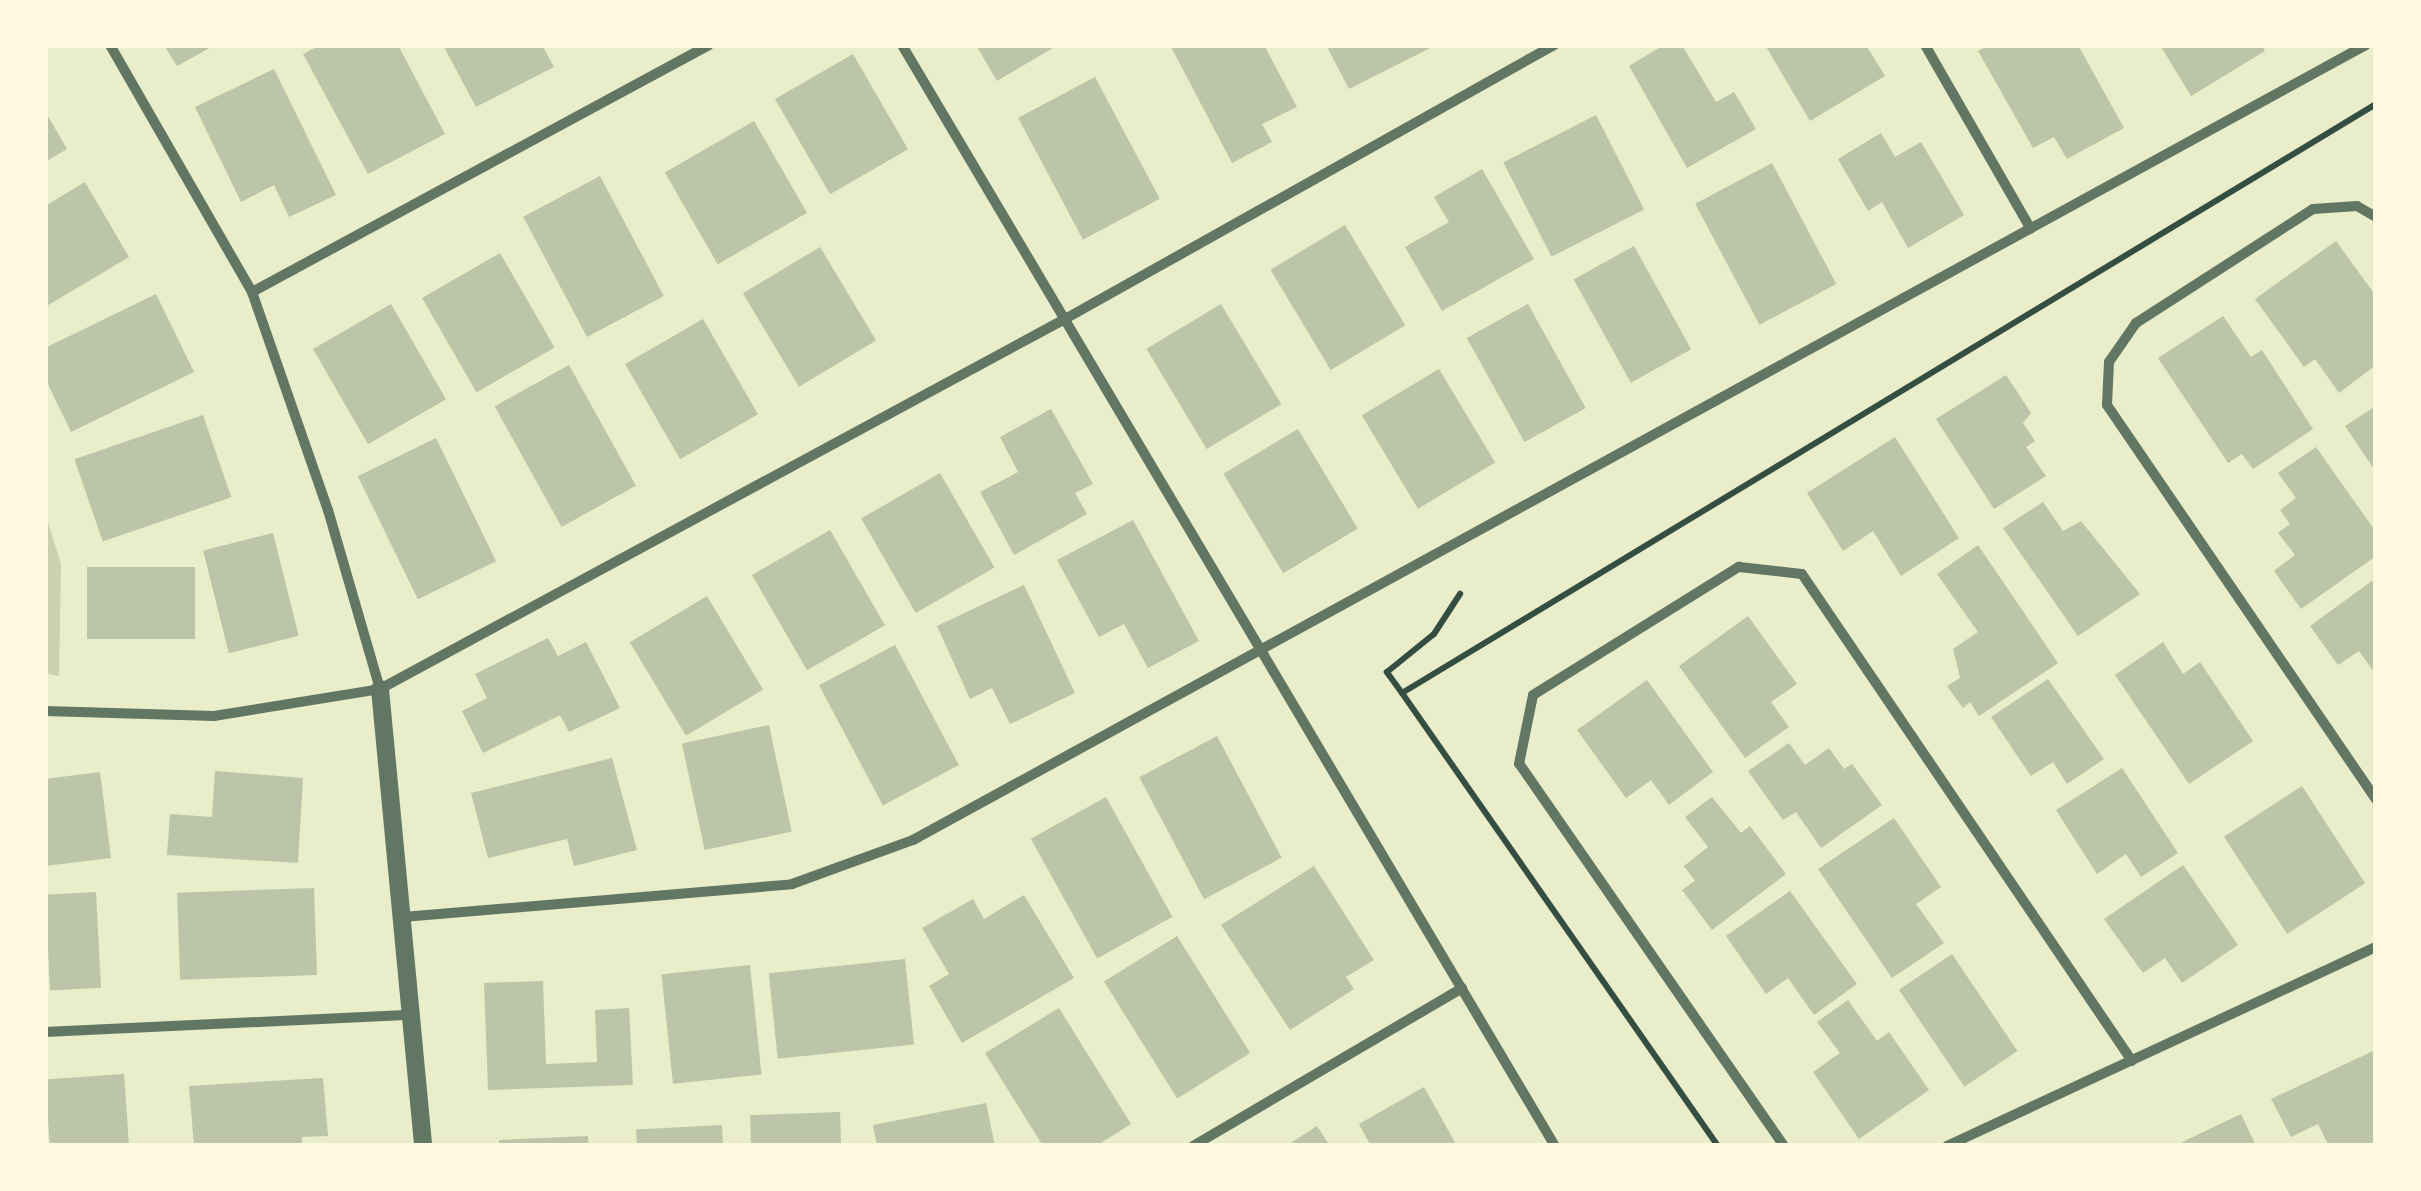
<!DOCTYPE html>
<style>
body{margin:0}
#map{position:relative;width:2421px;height:1191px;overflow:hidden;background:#e9edc9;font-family:Rubik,sans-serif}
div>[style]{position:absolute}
.green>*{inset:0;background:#cad2ad}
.building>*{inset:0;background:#bcc5a7;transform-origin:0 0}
.path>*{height:6px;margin:-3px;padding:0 3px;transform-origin:3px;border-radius:3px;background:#344e41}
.minor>*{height:10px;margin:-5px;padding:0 5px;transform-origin:5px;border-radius:5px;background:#617663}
.tertiary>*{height:18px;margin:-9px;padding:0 9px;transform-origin:9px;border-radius:9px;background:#617663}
span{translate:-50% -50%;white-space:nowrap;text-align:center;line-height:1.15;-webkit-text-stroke:10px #fefae0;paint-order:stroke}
.frame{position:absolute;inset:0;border:48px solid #fefae0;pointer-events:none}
</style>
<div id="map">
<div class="green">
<div style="clip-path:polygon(45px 513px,61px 564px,59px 676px,45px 673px)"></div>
</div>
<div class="building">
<div style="clip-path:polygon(164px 45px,215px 45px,177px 66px)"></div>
<div style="clip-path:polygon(320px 45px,398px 45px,445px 134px,368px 174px,303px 54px)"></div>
<div style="clip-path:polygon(443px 45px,542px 45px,554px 67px,476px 107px)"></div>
<div style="clip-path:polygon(976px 45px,1058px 45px,997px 81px)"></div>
<div style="clip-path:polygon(1170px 45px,1264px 45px,1297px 107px,1262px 124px,1272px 142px,1232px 163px)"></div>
<div style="clip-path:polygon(1326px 45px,1436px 45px,1349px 89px)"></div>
<div style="clip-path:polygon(1664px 45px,1682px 45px,1716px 102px,1734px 92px,1756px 129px,1687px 168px,1629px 66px)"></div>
<div style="clip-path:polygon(1765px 45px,1866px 45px,1885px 76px,1810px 121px)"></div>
<div style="clip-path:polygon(1990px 45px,2078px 45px,2124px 128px,2067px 159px,2054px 137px,2033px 148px,1978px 51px)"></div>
<div style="clip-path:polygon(2160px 45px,2262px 45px,2265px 51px,2191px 96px)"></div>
<div style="left:853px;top:54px;width:110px;height:90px;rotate:60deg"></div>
<div style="clip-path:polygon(274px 69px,336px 195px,289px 217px,274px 185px,241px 202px,195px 107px)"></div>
<div style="left:1095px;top:77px;width:138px;height:87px;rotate:62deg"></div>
<div style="clip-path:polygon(45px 111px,67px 149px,45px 162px)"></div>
<div style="left:1596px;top:115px;width:106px;height:104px;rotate:63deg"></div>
<div style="left:754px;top:121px;width:106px;height:103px;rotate:60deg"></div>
<div style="clip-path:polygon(1881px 133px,1895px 157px,1921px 142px,1964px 215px,1908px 248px,1882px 202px,1868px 211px,1838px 159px)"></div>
<div style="left:1772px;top:163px;width:137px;height:87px;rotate:62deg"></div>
<div style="clip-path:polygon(1482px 169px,1534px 259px,1442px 311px,1405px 247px,1449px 222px,1434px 197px)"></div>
<div style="left:600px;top:176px;width:136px;height:87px;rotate:62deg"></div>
<div style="clip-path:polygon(85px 182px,129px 257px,45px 307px,45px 206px)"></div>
<div style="left:1345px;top:225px;width:117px;height:87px;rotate:59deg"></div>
<div style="clip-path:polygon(2336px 241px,2376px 296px,2376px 365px,2339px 393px,2315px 359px,2304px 367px,2255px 299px)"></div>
<div style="left:1634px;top:246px;width:118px;height:69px;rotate:61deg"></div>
<div style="left:820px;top:247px;width:109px;height:90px;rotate:59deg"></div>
<div style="left:500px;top:253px;width:109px;height:90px;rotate:60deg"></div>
<div style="clip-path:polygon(156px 294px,194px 372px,71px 432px,45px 378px,45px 348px)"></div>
<div style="left:391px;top:304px;width:110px;height:90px;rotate:60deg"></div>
<div style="left:1221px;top:304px;width:117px;height:87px;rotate:59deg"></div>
<div style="left:1528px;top:304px;width:119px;height:70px;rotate:61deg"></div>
<div style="clip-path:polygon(2223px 316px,2251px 357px,2262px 350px,2313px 429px,2253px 469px,2242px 454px,2228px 463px,2158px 358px)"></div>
<div style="left:703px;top:319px;width:110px;height:90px;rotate:60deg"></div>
<div style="left:569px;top:365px;width:138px;height:85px;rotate:61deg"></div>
<div style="left:1439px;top:369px;width:109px;height:90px;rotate:59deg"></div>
<div style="clip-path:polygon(2006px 375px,2031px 413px,2023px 423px,2035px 441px,2026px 447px,2046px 476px,1994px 509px,1936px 419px)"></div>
<div style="clip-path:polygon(2376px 406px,2376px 472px,2345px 426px)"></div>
<div style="clip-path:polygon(1051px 409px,1093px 484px,1075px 493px,1087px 514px,1014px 555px,980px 492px,1018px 472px,1000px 437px)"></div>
<div style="left:203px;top:415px;width:87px;height:136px;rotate:71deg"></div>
<div style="left:1298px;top:429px;width:116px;height:87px;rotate:59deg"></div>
<div style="clip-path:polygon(1895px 437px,1959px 538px,1901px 576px,1873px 531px,1843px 551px,1807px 493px)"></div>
<div style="left:436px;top:438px;width:137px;height:87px;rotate:64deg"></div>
<div style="clip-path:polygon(2316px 447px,2376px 532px,2376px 556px,2301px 609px,2274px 571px,2295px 555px,2278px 533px,2290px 524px,2280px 510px,2296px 498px,2278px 473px)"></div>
<div style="left:940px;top:473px;width:109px;height:91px;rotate:60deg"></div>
<div style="clip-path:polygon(2043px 502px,2063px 531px,2081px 521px,2140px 594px,2078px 636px,2003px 528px)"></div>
<div style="clip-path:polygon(1133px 520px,1199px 641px,1148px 668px,1124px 624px,1099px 637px,1057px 560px)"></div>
<div style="left:830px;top:530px;width:110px;height:90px;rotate:60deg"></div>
<div style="left:273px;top:533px;width:106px;height:72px;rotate:76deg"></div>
<div style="clip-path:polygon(1978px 545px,2058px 663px,1979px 716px,1970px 702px,1963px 708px,1947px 686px,1960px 678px,1953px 649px,1978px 632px,1937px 574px)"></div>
<div style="left:87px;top:567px;width:108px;height:72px"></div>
<div style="clip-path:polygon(2376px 578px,2376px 675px,2359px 651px,2338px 665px,2310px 626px)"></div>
<div style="clip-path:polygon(1024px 585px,1075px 693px,1010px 724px,992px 688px,970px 699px,937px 626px)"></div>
<div style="left:707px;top:596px;width:109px;height:90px;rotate:59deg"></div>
<div style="clip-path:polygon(1748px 616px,1797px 684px,1771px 702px,1789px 727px,1745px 758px,1679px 666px)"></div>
<div style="clip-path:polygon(548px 638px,558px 656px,586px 642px,620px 708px,569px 732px,560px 715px,483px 753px,462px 711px,487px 698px,475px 674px)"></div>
<div style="clip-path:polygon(2163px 642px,2183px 674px,2200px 662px,2253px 741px,2189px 784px,2115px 675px)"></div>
<div style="left:895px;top:645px;width:136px;height:86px;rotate:62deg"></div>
<div style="clip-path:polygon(2048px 679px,2104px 759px,2067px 784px,2053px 762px,2031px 776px,1991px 717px)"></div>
<div style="clip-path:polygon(1647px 680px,1713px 772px,1669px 805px,1651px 780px,1626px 798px,1577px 730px)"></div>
<div style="left:769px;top:725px;width:109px;height:89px;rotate:78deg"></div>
<div style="left:1217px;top:736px;width:138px;height:88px;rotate:62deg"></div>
<div style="clip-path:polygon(1789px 743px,1805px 765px,1829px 748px,1844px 769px,1852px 764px,1882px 805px,1821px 848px,1796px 812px,1783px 820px,1748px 771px)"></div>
<div style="clip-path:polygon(612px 758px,637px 850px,574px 866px,567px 839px,488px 858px,471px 793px)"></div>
<div style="clip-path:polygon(2122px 768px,2178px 853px,2141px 877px,2126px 854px,2097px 874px,2056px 810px)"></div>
<div style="clip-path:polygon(215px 771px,303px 778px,298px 863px,167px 855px,170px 814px,212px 817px)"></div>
<div style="clip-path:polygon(100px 772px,111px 858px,45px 866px,45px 779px)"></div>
<div style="left:2302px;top:786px;width:116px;height:93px;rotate:57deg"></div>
<div style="left:1106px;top:797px;width:137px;height:86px;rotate:61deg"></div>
<div style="clip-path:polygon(1712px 797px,1741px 833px,1750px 826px,1786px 874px,1712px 930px,1682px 890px,1695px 881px,1684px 866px,1708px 847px,1685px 817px)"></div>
<div style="clip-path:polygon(1894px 818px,1941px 887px,1916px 904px,1944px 943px,1892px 978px,1818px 869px)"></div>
<div style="clip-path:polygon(2183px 865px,2238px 945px,2182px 983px,2165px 958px,2143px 973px,2104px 919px)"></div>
<div style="clip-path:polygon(1314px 866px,1374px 960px,1346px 977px,1354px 989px,1290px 1030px,1221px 925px)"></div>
<div style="left:314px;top:888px;width:87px;height:137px;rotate:88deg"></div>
<div style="clip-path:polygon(1790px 891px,1857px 984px,1814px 1015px,1788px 978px,1766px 994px,1726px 936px)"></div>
<div style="left:96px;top:892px;width:96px;height:51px;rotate:87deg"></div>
<div style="clip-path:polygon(1024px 895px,1074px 978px,962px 1043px,929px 986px,949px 974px,922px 928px,973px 899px,984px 919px)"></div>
<div style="left:1177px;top:936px;width:138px;height:86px;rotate:58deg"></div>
<div style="left:1952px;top:954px;width:117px;height:64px;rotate:56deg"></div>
<div style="left:905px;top:959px;width:86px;height:137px;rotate:84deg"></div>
<div style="left:750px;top:965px;width:110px;height:89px;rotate:84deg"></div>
<div style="clip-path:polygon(543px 981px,546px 1064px,597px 1062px,595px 1010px,629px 1008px,633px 1085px,488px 1090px,484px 983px)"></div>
<div style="clip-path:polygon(1848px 1000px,1877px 1041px,1889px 1032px,1929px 1090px,1859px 1139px,1813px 1072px,1840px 1053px,1817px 1022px)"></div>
<div style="clip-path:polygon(1059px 1008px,1131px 1124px,1096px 1146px,1043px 1146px,985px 1053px)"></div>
<div style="clip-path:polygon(2373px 1051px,2376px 1146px,2329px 1146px,2318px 1124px,2291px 1137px,2271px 1099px)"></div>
<div style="left:124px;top:1074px;width:72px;height:79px;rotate:86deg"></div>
<div style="clip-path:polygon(323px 1078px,328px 1136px,302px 1137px,302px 1146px,194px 1146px,189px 1086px)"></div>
<div style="clip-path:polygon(1424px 1087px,1457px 1146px,1371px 1146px,1359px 1124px)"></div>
<div style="clip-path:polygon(986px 1103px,995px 1146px,877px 1146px,873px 1125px)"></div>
<div style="left:840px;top:1112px;width:34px;height:90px;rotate:88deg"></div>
<div style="clip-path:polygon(2241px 1114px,2256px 1146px,2174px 1146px)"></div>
<div style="left:722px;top:1125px;width:21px;height:86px;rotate:87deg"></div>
<div style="clip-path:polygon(1317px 1126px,1330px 1146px,1286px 1146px)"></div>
<div style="clip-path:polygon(588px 1136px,589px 1146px,499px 1146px,499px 1140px)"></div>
</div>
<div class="path">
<div style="left:1402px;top:693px;width:26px;rotate:-126deg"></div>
<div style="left:1387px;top:672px;width:60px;rotate:-39deg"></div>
<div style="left:1434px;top:634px;width:48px;rotate:-57deg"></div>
<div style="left:1718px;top:1146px;width:552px;rotate:-124.9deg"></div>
<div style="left:1402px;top:693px;width:1138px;rotate:-31.16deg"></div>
</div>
<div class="minor">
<div style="left:110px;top:45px;width:285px;rotate:60.1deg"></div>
<div style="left:252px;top:292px;width:231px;rotate:70.8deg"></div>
<div style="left:328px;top:510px;width:186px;rotate:73.8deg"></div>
<div style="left:902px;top:45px;width:1280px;rotate:59.33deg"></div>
<div style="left:1925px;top:45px;width:212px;rotate:60.1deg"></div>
<div style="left:2376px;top:217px;width:22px;rotate:-150deg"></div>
<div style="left:2357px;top:206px;width:44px;rotate:176.1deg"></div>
<div style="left:2313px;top:209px;width:211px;rotate:147.2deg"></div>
<div style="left:2136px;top:323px;width:47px;rotate:124.7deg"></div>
<div style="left:2109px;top:362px;width:43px;rotate:92.7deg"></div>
<div style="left:2107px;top:405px;width:478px;rotate:55.7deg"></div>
<div style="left:252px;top:292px;width:519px;rotate:-28.39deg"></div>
<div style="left:45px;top:711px;width:169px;rotate:1.7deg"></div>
<div style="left:214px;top:716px;width:168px;rotate:-9.2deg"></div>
<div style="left:380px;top:689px;width:779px;rotate:-28.38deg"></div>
<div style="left:1065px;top:319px;width:561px;rotate:-29.26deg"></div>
<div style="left:403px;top:917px;width:390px;rotate:-4.8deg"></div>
<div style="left:792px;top:884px;width:129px;rotate:-20deg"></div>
<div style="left:913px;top:840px;width:1656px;rotate:-28.69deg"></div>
<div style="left:45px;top:1032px;width:366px;rotate:-2.7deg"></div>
<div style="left:1193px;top:1146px;width:312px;rotate:-30.4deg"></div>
<div style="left:1784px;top:1146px;width:465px;rotate:-124.7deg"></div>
<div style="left:1519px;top:764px;width:70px;rotate:-78.5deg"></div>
<div style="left:1533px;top:695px;width:243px;rotate:-31.9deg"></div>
<div style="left:1739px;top:567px;width:63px;rotate:6.3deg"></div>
<div style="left:1802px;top:574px;width:588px;rotate:55.88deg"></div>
<div style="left:1947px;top:1146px;width:473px;rotate:-24.9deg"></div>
</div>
<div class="tertiary">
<div style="left:380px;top:689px;width:459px;rotate:84.6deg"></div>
</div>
<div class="frame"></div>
</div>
